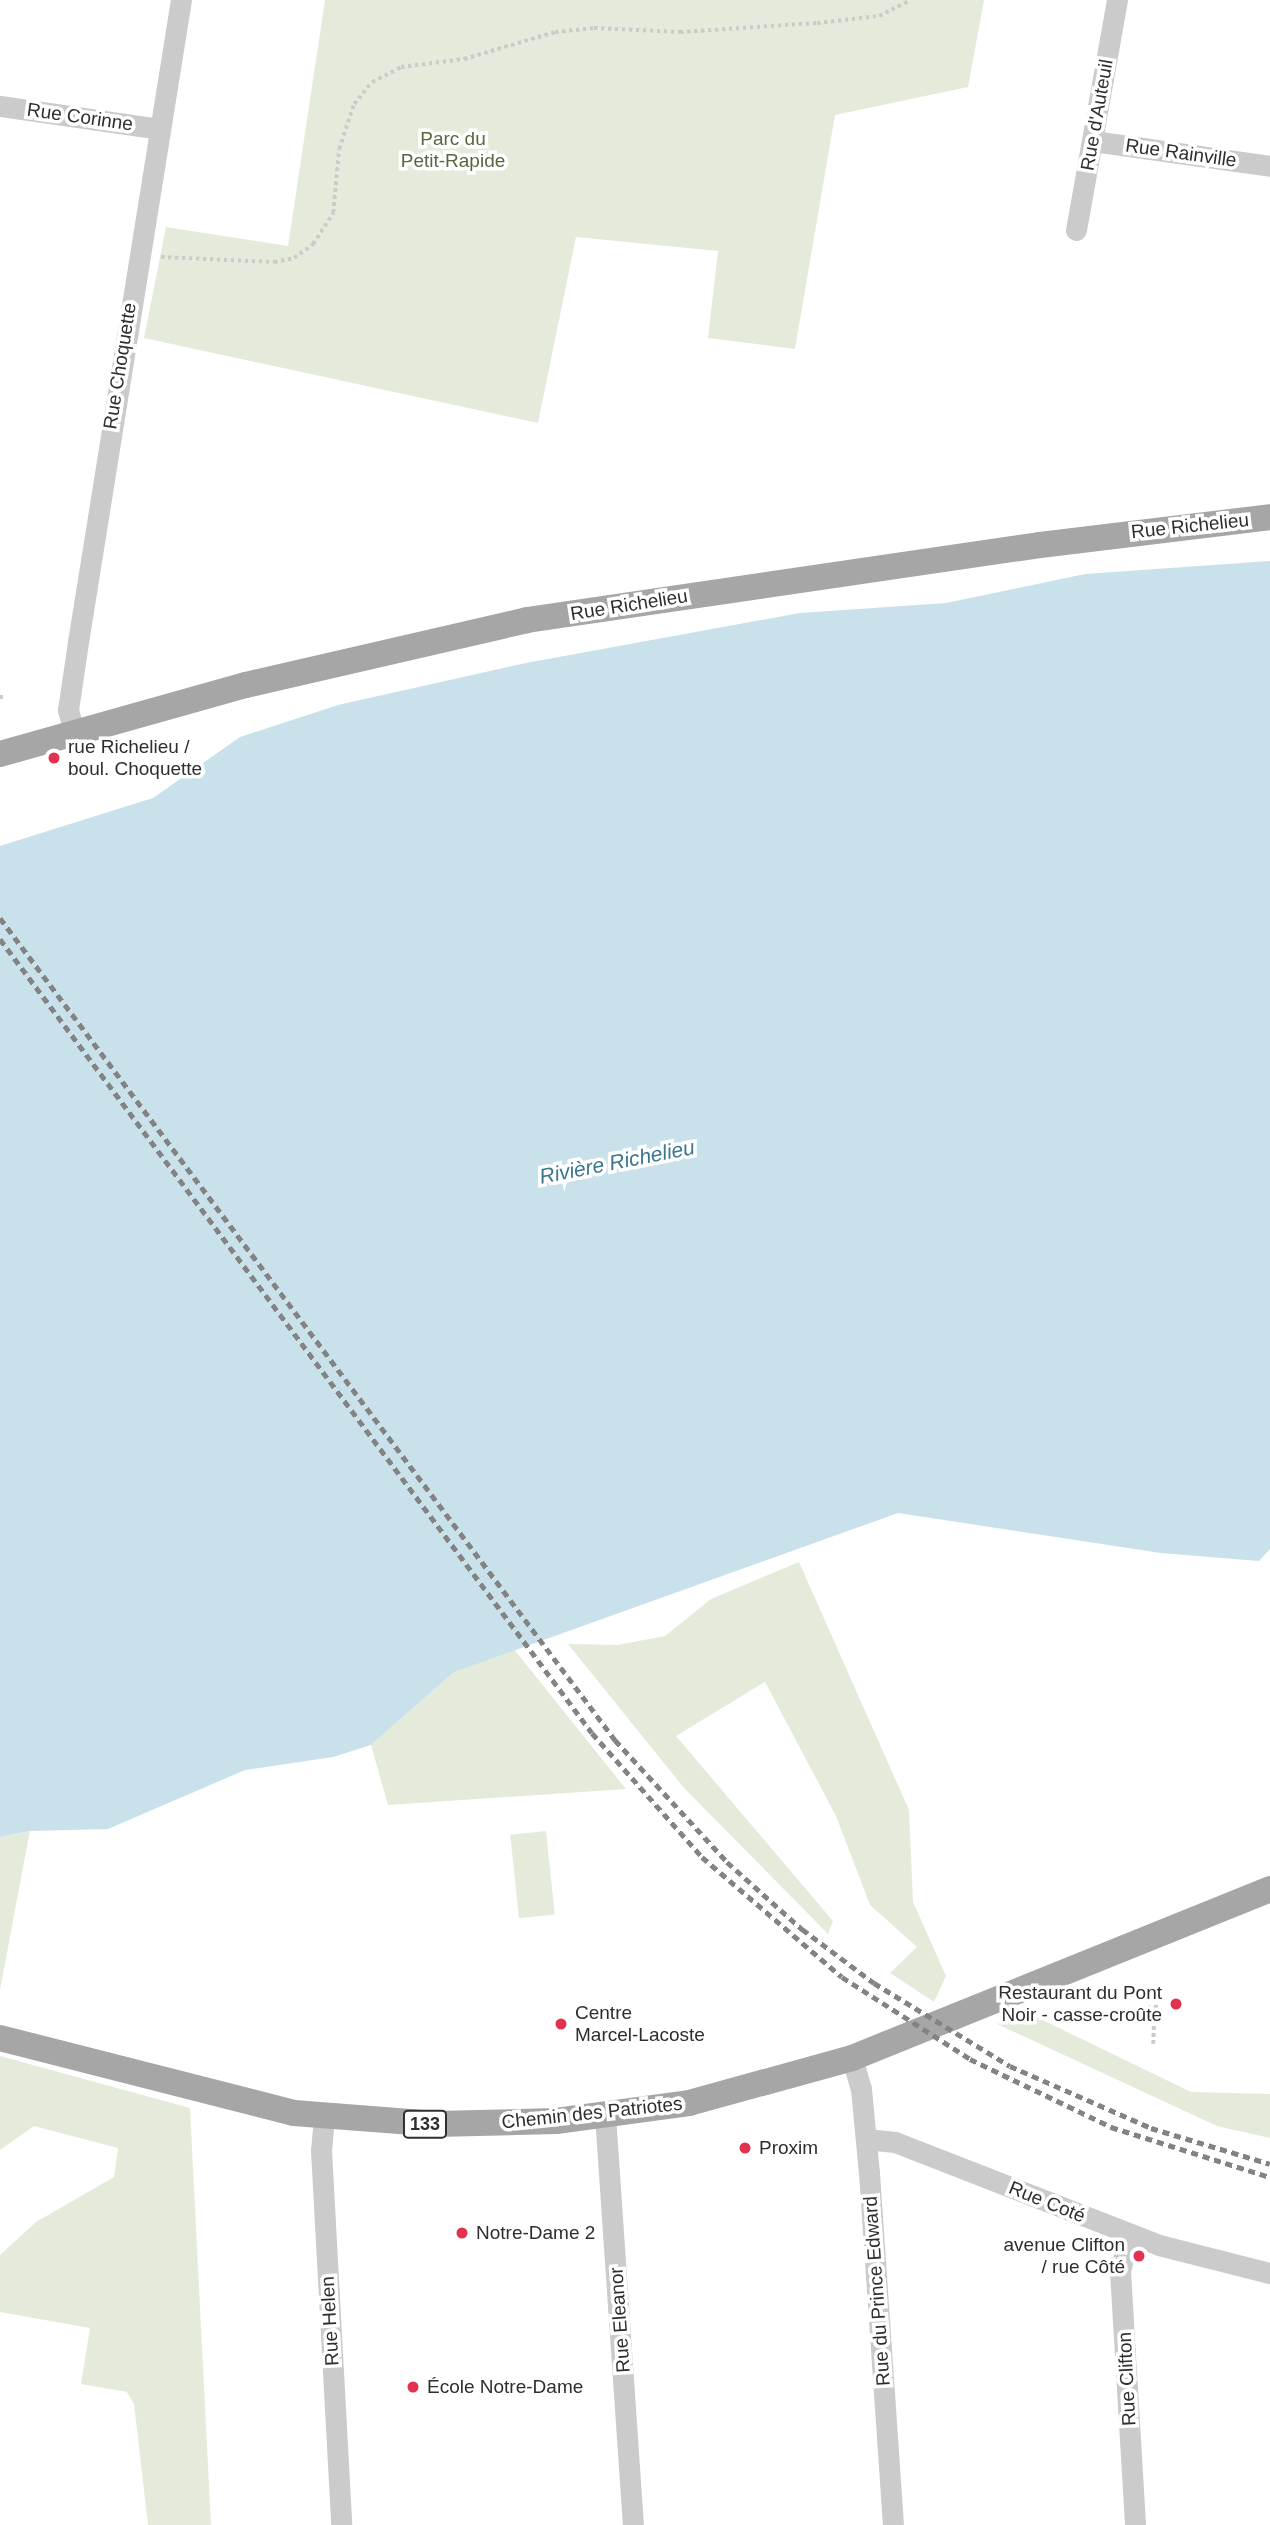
<!DOCTYPE html>
<meta charset="utf-8">
<style>
body{margin:0}
#map{position:relative;width:1270px;height:2525px;overflow:hidden;background:#fff;font-family:Arial,sans-serif}
div>[style]{position:absolute}
.green>*{inset:0;background:#e5ebdb;transform-origin:0 0}
.water>*{inset:0;background:#c8e1eb}
.path>*{height:3.5px;margin-top:-1.75px;transform-origin:0;background:repeating-linear-gradient(90deg,#cbcbcb 0 3.5px,transparent 0 7px)}
.minor>*{height:21px;margin:-10.5px;padding:0 10.5px;transform-origin:10.5px;border-radius:10.5px;background:#cbcbcb}
.major>*{height:26px;margin:-13px;padding:0 13px;transform-origin:13px;border-radius:13px;background:#a6a6a6}
.rail>*{height:5px;margin-top:-2.5px;transform-origin:0;background:repeating-linear-gradient(90deg,#838383 0 7px,transparent 0 12px)}
.dots>*{width:19px;height:19px;translate:-50% -50%;box-sizing:border-box;border:4px solid #fff;border-radius:50%}
span{translate:-50% -50%;white-space:nowrap;text-align:center;line-height:1.15;-webkit-text-stroke:7px #fff;paint-order:stroke}
.shield-label span{padding:2px 5px;background:#fff;border:2px solid;border-radius:5px;-webkit-text-stroke-width:0}
.shield-label{font-size:18px;color:#2e2e2e;font-weight:700}
.street-label{font-size:19px;color:#2e2e2e}
.park-label{font-size:19px;color:#55693c}
.poi-label{font-size:19px;color:#2e2e2e}
.left{translate:0 -50%;text-align:left}
.right{translate:-100% -50%;text-align:right}
.water-label{font-size:21px;color:#3d778f;font-style:italic}
</style>
<div id="map">
<div class="green">
<div style="clip-path:polygon(325px 0,984px 0,968px 87px,835px 115px,795px 349px,708px 338px,718px 251px,576px 237px,538px 423px,144px 338px,166px 227px,288px 246px)"></div>
<div style="clip-path:polygon(799px 1562px,909px 1810px,913px 1902px,946px 1976px,934px 2002px,890px 1973px,917px 1947px,870px 1905px,836px 1816px,765px 1682px,676px 1736px,833px 1921px,828px 1934px,684px 1788px,568px 1644px,617px 1645px,665px 1636px,711px 1599px)"></div>
<div style="clip-path:polygon(513px 1648px,626px 1789px,388px 1805px,371px 1745px,454px 1672px)"></div>
<div style="clip-path:polygon(30px 1831px,28px 1841px,0 1990px,0 1837px)"></div>
<div style="left:546px;top:1831px;width:84px;height:36px;rotate:84deg"></div>
<div style="clip-path:polygon(1028px 2013px,1191px 2092px,1270px 2094px,1270px 2138px,1217px 2126px,997px 2024px)"></div>
<div style="clip-path:polygon(0 2056px,190px 2108px,211px 2525px,148px 2525px,134px 2404px,127px 2392px,81px 2384px,90px 2328px,0 2312px,0 2255px,36px 2222px,114px 2177px,118px 2148px,34px 2126px,0 2150px)"></div>
</div>
<div class="water">
<div style="clip-path:polygon(1270px 561px,1270px 1549px,1259px 1561px,1161px 1553px,898px 1513px,454px 1672px,371px 1745px,333px 1757px,245px 1770px,108px 1829px,30px 1831px,0 1837px,0 846px,153px 798px,240px 737px,338px 705px,526px 663px,800px 613px,946px 603px,1085px 574px)"></div>
</div>
<div class="path">
<div style="left:161px;top:257px;width:113px;rotate:2.5deg"></div>
<div style="left:274px;top:262px;width:20px;rotate:-11deg"></div>
<div style="left:294px;top:258px;width:24px;rotate:-36deg"></div>
<div style="left:313px;top:244px;width:37px;rotate:-57deg"></div>
<div style="left:333px;top:213px;width:64px;rotate:-84.6deg"></div>
<div style="left:339px;top:149px;width:47px;rotate:-71.6deg"></div>
<div style="left:354px;top:104px;width:28px;rotate:-51deg"></div>
<div style="left:372px;top:82px;width:33px;rotate:-27deg"></div>
<div style="left:401px;top:67px;width:64px;rotate:-7.2deg"></div>
<div style="left:464px;top:59px;width:95px;rotate:-16.5deg"></div>
<div style="left:555px;top:32px;width:39px;rotate:-6deg"></div>
<div style="left:594px;top:28px;width:86px;rotate:2.7deg"></div>
<div style="left:680px;top:32px;width:137px;rotate:-3.8deg"></div>
<div style="left:817px;top:23px;width:62px;rotate:-6.4deg"></div>
<div style="left:879px;top:16px;width:35px;rotate:-27deg"></div>
<div style="left:0;top:697px;width:5px"></div>
<div style="left:1111px;top:2022px;width:34px;rotate:-27deg"></div>
<div style="left:1141px;top:2007px;width:13px"></div>
<div style="left:1153px;top:2044px;width:37px;rotate:-88deg"></div>
<div style="left:1154px;top:2007px;width:4px"></div>
</div>
<div class="minor">
<div style="left:0;top:106px;width:161px;rotate:8.2deg"></div>
<div style="left:1093px;top:141px;width:179px;rotate:8deg"></div>
<div style="left:1076px;top:230px;width:234px;rotate:-79.9deg"></div>
<div style="left:74px;top:732px;width:23px;rotate:-105deg"></div>
<div style="left:68px;top:710px;width:69px;rotate:-81.6deg"></div>
<div style="left:78px;top:642px;width:650px;rotate:-80.89deg"></div>
<div style="left:852px;top:2058px;width:32px;rotate:74deg"></div>
<div style="left:861px;top:2089px;width:84px;rotate:84.6deg"></div>
<div style="left:869px;top:2173px;width:353px;rotate:86.1deg"></div>
<div style="left:605px;top:2115px;width:411px;rotate:86.1deg"></div>
<div style="left:324px;top:2117px;width:33px;rotate:95deg"></div>
<div style="left:321px;top:2150px;width:376px;rotate:86.9deg"></div>
<div style="left:866px;top:2139px;width:29px;rotate:6deg"></div>
<div style="left:895px;top:2142px;width:283px;rotate:21.3deg"></div>
<div style="left:1159px;top:2245px;width:114px;rotate:14.2deg"></div>
<div style="left:1129px;top:2235px;width:37px;rotate:104deg"></div>
<div style="left:1120px;top:2271px;width:254px;rotate:86.6deg"></div>
</div>
<div class="major">
<div style="left:0;top:754px;width:255px;rotate:-15.7deg"></div>
<div style="left:246px;top:685px;width:288px;rotate:-13deg"></div>
<div style="left:527px;top:620px;width:518px;rotate:-8.32deg"></div>
<div style="left:1040px;top:545px;width:232px;rotate:-6.9deg"></div>
<div style="left:0;top:2038px;width:303px;rotate:14.3deg"></div>
<div style="left:294px;top:2113px;width:142px;rotate:4.4deg"></div>
<div style="left:436px;top:2124px;width:120px;rotate:-1.4deg"></div>
<div style="left:556px;top:2121px;width:134px;rotate:-7.7deg"></div>
<div style="left:689px;top:2103px;width:169px;rotate:-15.4deg"></div>
<div style="left:852px;top:2058px;width:451px;rotate:-22deg"></div>
</div>
<div class="rail">
<div style="left:0;top:918px;width:1027px;rotate:53.2deg"></div>
<div style="left:615px;top:1740px;width:166px;rotate:47.4deg"></div>
<div style="left:727px;top:1862px;width:101px;rotate:41.8deg"></div>
<div style="left:802px;top:1929px;width:90px;rotate:36.9deg"></div>
<div style="left:874px;top:1983px;width:159px;rotate:31.4deg"></div>
<div style="left:1010px;top:2066px;width:154px;rotate:23.7deg"></div>
<div style="left:1151px;top:2128px;width:124px;rotate:16.8deg"></div>
<div style="left:0;top:939px;width:990px;rotate:53.29deg"></div>
<div style="left:592px;top:1733px;width:166px;rotate:48.4deg"></div>
<div style="left:702px;top:1857px;width:184px;rotate:40.6deg"></div>
<div style="left:842px;top:1977px;width:152px;rotate:32.6deg"></div>
<div style="left:970px;top:2059px;width:157px;rotate:25.7deg"></div>
<div style="left:1111px;top:2127px;width:167px;rotate:17.5deg"></div>
</div>
<div class="dots">
<div style="left:54px;top:758px;background:#e33250"></div>
<div style="left:1176px;top:2004px;background:#e33250"></div>
<div style="left:561px;top:2024px;background:#e33250"></div>
<div style="left:745px;top:2148px;background:#e33250"></div>
<div style="left:462px;top:2233px;background:#e33250"></div>
<div style="left:1139px;top:2256px;background:#e33250"></div>
<div style="left:413px;top:2387px;background:#e33250"></div>
</div>
<div class="shield-label">
<span style="left:425px;top:2124px">133</span>
</div>
<div class="street-label">
<span style="left:1097px;top:115px;rotate:-80deg">Rue d'Auteuil</span>
<span style="left:80px;top:117px;rotate:8deg">Rue Corinne</span>
<span style="left:1181px;top:153px;rotate:8deg">Rue Rainville</span>
<span style="left:120px;top:366px;rotate:-81deg">Rue Choquette</span>
<span style="left:1190px;top:526px;rotate:-6deg">Rue Richelieu</span>
<span style="left:629px;top:605px;rotate:-9deg">Rue Richelieu</span>
<span style="left:592px;top:2113px;rotate:-6deg">Chemin des Patriotes</span>
<span style="left:1047px;top:2202px;rotate:22deg">Rue Coté</span>
<span style="left:877px;top:2291px;rotate:-94deg">Rue du Prince Edward</span>
<span style="left:620px;top:2320px;rotate:-94deg">Rue Eleanor</span>
<span style="left:330px;top:2321px;rotate:-93deg">Rue Helen</span>
<span style="left:1127px;top:2379px;rotate:-93deg">Rue Clifton</span>
</div>
<div class="park-label">
<span style="left:453px;top:150px">Parc du<br>Petit-Rapide</span>
</div>
<div class="poi-label">
<span class="left" style="left:68px;top:758px">rue Richelieu /<br>boul. Choquette</span>
<span class="right" style="left:1162px;top:2004px">Restaurant du Pont<br>Noir - casse-croûte</span>
<span class="left" style="left:575px;top:2024px">Centre<br>Marcel-Lacoste</span>
<span class="left" style="left:759px;top:2148px">Proxim</span>
<span class="left" style="left:476px;top:2233px">Notre-Dame 2</span>
<span class="right" style="left:1125px;top:2256px">avenue Clifton<br>/ rue Côté</span>
<span class="left" style="left:427px;top:2387px">École Notre-Dame</span>
</div>
<div class="water-label">
<span style="left:617px;top:1162px;rotate:-11deg">Rivière Richelieu</span>
</div>
</div>
